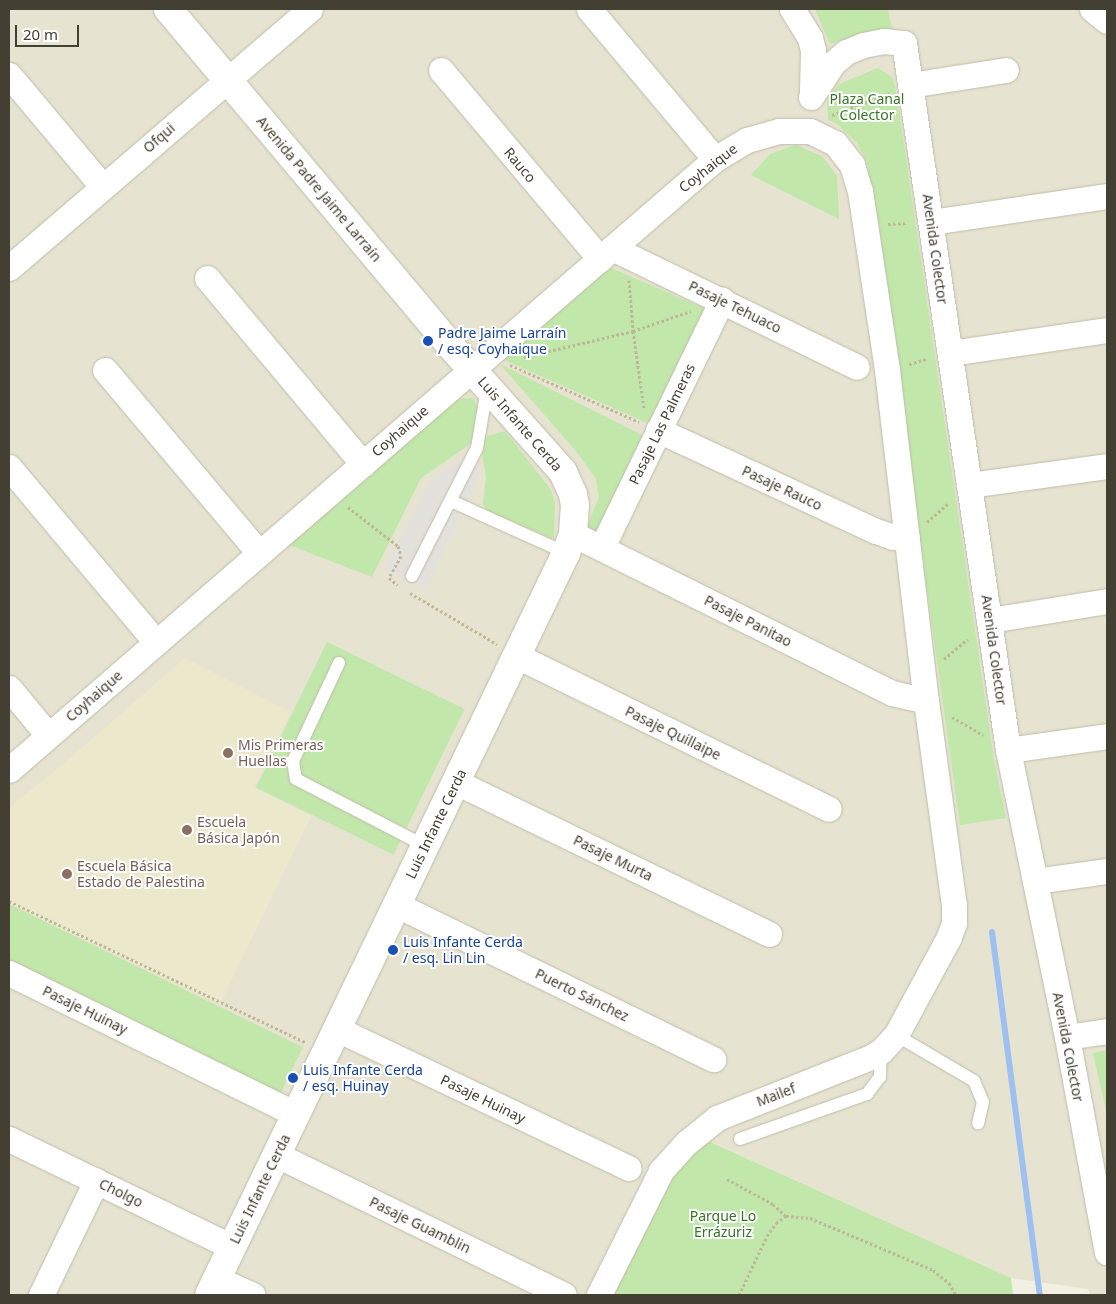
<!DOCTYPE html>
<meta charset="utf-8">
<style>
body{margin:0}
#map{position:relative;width:1116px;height:1304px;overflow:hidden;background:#f2f0e3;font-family:"Noto Sans",sans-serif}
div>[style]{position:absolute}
.residential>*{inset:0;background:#e6e3d1}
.education>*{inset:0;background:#ebe8cc}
.green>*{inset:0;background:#c1e7aa;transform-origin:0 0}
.parking>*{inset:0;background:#e2e1dc}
.stream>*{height:6px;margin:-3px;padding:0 3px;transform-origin:3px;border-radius:3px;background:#9dc0f0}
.path>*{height:3px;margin-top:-1.5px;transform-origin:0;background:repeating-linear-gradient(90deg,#bfb897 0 2.5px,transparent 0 5px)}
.roads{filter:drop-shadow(0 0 1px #c0bca8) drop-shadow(0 0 1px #c0bca8)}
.service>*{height:12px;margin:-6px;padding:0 6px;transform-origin:6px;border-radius:6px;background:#fff}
.minor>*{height:25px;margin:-12.5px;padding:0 12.5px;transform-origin:12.5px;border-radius:12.5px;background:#fff}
.tertiary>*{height:28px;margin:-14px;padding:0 14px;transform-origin:14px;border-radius:14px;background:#fff}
.dots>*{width:14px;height:14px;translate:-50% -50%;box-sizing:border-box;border:2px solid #fff;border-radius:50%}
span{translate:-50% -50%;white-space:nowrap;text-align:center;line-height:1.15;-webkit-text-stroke:4px #fff;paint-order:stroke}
.park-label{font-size:14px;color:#367526}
.street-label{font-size:14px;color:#434033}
.transit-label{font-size:14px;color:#164399}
.left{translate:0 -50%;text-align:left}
.education-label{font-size:14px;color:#785e54}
.frame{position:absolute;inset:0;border:10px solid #434033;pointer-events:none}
.scale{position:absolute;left:15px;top:25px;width:64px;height:22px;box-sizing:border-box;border:2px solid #434033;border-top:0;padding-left:6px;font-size:15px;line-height:18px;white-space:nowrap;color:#434033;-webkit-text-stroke:4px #fff;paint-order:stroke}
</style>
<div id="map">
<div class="residential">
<div style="clip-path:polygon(9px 9px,1107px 9px,1107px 1295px,1090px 1295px,1088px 1289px,1011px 1278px,705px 1139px,610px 1295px,9px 1295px)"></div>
</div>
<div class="education">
<div style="clip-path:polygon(185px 658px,291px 712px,254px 787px,311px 816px,220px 1004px,9px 904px,9px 807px,62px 765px)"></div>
</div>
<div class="green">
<div style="clip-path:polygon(815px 9px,888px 9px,893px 35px,873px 30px,830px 44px)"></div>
<div style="clip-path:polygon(878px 68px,893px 78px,897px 97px,994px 760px,1006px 818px,960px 825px,867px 162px,857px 143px,836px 123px,828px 120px,827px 98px,839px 84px)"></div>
<div style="clip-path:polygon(796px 145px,822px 156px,837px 176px,839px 219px,751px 175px,770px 154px)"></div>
<div style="clip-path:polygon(609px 267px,710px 311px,652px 425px,502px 359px)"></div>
<div style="clip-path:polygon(500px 364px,646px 437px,600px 541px,584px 534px,599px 497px,596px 479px,576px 451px)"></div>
<div style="clip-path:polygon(473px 398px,480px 411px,472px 443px,421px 478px,372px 577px,289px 545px,456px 399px)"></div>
<div style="clip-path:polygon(505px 431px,551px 490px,555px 503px,554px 539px,486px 511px,483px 503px,486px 477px,481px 448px,484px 437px)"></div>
<div style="left:327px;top:642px;width:153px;height:162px;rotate:26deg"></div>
<div style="left:9px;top:904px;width:327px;height:66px;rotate:26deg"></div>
<div style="clip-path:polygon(1107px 1050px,1107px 1115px,1093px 1053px)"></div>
<div style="clip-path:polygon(704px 1139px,1011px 1278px,1013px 1295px,610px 1295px,666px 1181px)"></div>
</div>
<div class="parking">
<div style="clip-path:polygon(477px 448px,479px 476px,427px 588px,384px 570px,430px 482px)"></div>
</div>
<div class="stream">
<div style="left:992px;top:932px;width:366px;rotate:82.5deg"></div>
</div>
<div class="path">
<div style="left:832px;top:115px;width:61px;rotate:-21.1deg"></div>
<div style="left:888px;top:224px;width:19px;rotate:-3deg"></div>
<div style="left:629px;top:280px;width:51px;rotate:85.5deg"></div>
<div style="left:633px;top:331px;width:78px;rotate:81.9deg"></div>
<div style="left:524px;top:357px;width:112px;rotate:-13.4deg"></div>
<div style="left:633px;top:331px;width:61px;rotate:-19deg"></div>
<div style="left:909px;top:364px;width:19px;rotate:-16deg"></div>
<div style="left:510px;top:365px;width:141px;rotate:23.8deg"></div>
<div style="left:348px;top:507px;width:63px;rotate:38deg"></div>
<div style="left:398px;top:546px;width:10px;rotate:73deg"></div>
<div style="left:401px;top:556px;width:25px;rotate:119deg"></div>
<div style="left:389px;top:578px;width:11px;rotate:38deg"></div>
<div style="left:927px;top:522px;width:29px;rotate:-41deg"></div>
<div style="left:410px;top:593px;width:101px;rotate:30.4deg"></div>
<div style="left:944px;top:659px;width:31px;rotate:-40deg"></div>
<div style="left:952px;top:717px;width:36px;rotate:30deg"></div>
<div style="left:9px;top:901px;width:328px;rotate:25.5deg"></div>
<div style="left:727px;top:1179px;width:52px;rotate:28.5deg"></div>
<div style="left:773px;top:1204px;width:18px;rotate:43deg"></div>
<div style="left:739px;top:1295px;width:65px;rotate:-64.6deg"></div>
<div style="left:767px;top:1236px;width:16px;rotate:-55deg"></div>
<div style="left:776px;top:1223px;width:12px;rotate:-35deg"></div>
<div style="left:786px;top:1216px;width:24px;rotate:5deg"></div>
<div style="left:810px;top:1218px;width:134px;rotate:22.9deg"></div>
<div style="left:933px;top:1270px;width:21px;rotate:39deg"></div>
<div style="left:949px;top:1283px;width:14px;rotate:60deg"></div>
</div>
<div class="roads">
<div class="service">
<div style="left:451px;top:501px;width:126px;rotate:24.3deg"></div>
<div style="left:412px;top:576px;width:144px;rotate:-63.1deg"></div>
<div style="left:477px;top:448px;width:60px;rotate:-80.4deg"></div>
<div style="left:339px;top:663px;width:108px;rotate:115.1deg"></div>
<div style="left:293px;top:761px;width:18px;rotate:81deg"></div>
<div style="left:296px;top:779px;width:145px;rotate:27.4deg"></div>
<div style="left:896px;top:1035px;width:91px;rotate:30.5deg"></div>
<div style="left:974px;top:1081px;width:23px;rotate:67deg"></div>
<div style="left:983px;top:1102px;width:22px;rotate:103deg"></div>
<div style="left:740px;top:1139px;width:135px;rotate:-19.5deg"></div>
<div style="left:867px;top:1094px;width:21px;rotate:-53deg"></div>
<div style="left:880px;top:1077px;width:26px;rotate:-88deg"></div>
</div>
<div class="minor">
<div style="left:589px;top:9px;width:196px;rotate:50deg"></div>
<div style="left:792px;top:9px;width:34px;rotate:58deg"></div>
<div style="left:810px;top:38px;width:12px;rotate:76deg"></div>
<div style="left:813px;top:50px;width:41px;rotate:91.4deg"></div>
<div style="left:1092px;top:9px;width:19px;rotate:39deg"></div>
<div style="left:441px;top:70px;width:247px;rotate:49.9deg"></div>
<div style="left:9px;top:75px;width:146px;rotate:50deg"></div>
<div style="left:910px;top:85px;width:97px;rotate:-8.9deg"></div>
<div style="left:811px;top:97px;width:40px;rotate:-57.1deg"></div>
<div style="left:833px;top:63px;width:17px;rotate:-40deg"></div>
<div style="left:846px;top:52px;width:18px;rotate:-22deg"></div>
<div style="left:863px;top:45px;width:21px;rotate:-11deg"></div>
<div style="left:884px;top:41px;width:20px;rotate:6deg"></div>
<div style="left:904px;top:43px;width:715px;rotate:81.63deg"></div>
<div style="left:1008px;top:750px;width:293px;rotate:78.4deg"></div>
<div style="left:1067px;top:1037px;width:219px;rotate:79.5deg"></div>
<div style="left:931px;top:222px;width:178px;rotate:-8.4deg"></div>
<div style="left:612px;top:248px;width:272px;rotate:25.9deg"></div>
<div style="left:9px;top:268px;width:397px;rotate:-40.7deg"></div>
<div style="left:207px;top:278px;width:243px;rotate:50deg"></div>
<div style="left:950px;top:353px;width:159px;rotate:-8.3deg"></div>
<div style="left:105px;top:370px;width:239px;rotate:49.9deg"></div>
<div style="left:658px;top:430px;width:240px;rotate:24.9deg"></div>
<div style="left:876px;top:531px;width:18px;rotate:19deg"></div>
<div style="left:893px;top:537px;width:14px;rotate:4deg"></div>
<div style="left:9px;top:467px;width:229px;rotate:50deg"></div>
<div style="left:970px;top:485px;width:138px;rotate:-7.9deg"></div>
<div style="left:573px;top:534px;width:356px;rotate:26.5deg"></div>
<div style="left:892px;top:693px;width:35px;rotate:13deg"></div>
<div style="left:602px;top:547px;width:275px;rotate:-64.1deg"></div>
<div style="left:990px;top:620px;width:119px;rotate:-9.2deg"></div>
<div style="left:517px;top:656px;width:347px;rotate:26.1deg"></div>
<div style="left:9px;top:688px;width:61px;rotate:50.3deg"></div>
<div style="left:1008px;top:750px;width:100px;rotate:-8deg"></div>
<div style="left:9px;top:770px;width:934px;rotate:-40.87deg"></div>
<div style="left:715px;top:159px;width:37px;rotate:-31deg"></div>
<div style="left:747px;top:140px;width:33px;rotate:-16deg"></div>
<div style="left:779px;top:131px;width:31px"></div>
<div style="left:810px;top:131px;width:28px;rotate:26deg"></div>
<div style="left:835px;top:143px;width:28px;rotate:52deg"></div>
<div style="left:852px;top:165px;width:27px;rotate:73deg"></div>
<div style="left:860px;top:191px;width:181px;rotate:81.4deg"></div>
<div style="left:887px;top:370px;width:333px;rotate:83.3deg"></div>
<div style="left:926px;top:701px;width:206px;rotate:82.2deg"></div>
<div style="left:954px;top:905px;width:18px;rotate:90deg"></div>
<div style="left:954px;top:923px;width:15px;rotate:110deg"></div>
<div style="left:949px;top:937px;width:111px;rotate:118.4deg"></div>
<div style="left:896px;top:1035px;width:22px;rotate:133deg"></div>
<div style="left:881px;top:1051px;width:12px;rotate:149deg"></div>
<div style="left:871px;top:1057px;width:166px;rotate:158.4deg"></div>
<div style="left:717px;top:1118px;width:38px;rotate:141deg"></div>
<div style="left:687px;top:1142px;width:39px;rotate:132deg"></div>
<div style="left:661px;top:1171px;width:139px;rotate:116.6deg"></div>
<div style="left:456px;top:782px;width:348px;rotate:25.9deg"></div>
<div style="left:1035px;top:881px;width:73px;rotate:-7.9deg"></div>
<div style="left:397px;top:905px;width:352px;rotate:26deg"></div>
<div style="left:9px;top:973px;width:320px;rotate:26.2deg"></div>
<div style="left:337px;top:1029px;width:323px;rotate:25.5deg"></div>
<div style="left:1067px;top:1037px;width:40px;rotate:-8.5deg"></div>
<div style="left:9px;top:1139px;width:248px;rotate:25.8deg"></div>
<div style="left:277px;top:1155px;width:319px;rotate:26deg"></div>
<div style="left:217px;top:1279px;width:39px;rotate:24deg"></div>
<div style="left:41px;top:1295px;width:127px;rotate:-64.2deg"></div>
</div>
<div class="tertiary">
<div style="left:168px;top:9px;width:437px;rotate:50deg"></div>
<div style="left:449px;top:344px;width:171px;rotate:48.3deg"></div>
<div style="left:563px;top:472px;width:24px;rotate:66deg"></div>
<div style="left:573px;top:494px;width:11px;rotate:80deg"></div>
<div style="left:575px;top:505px;width:29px;rotate:94deg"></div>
<div style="left:573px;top:534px;width:20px;rotate:110deg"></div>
<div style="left:566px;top:553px;width:823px;rotate:115.69deg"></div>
</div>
</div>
<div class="dots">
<div style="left:428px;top:341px;background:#1a4fb4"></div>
<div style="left:228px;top:753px;background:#8d6e63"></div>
<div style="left:187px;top:830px;background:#8d6e63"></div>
<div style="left:67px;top:874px;background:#8d6e63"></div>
<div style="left:393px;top:950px;background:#1a4fb4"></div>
<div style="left:293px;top:1078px;background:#1a4fb4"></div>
</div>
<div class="park-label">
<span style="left:867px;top:107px">Plaza Canal<br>Colector</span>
<span style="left:723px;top:1224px">Parque Lo<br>Errázuriz</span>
</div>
<div class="street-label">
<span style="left:159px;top:138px;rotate:-41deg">Ofqui</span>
<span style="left:520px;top:165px;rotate:50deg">Rauco</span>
<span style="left:708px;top:168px;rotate:-38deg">Coyhaique</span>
<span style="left:319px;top:189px;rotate:50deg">Avenida Padre Jaime Larraín</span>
<span style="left:935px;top:249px;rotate:82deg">Avenida Colector</span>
<span style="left:735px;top:307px;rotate:26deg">Pasaje Tehuaco</span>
<span style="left:520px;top:424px;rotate:49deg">Luis Infante Cerda</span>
<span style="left:662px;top:424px;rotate:-64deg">Pasaje Las Palmeras</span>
<span style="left:400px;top:431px;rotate:-41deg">Coyhaique</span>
<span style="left:782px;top:488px;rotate:25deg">Pasaje Rauco</span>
<span style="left:748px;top:621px;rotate:27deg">Pasaje Panitao</span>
<span style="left:994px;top:650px;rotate:82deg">Avenida Colector</span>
<span style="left:94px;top:696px;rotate:-41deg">Coyhaique</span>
<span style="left:673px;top:733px;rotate:26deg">Pasaje Quillaipe</span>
<span style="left:436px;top:824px;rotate:-64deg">Luis Infante Cerda</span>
<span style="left:613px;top:858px;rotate:26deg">Pasaje Murta</span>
<span style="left:582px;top:995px;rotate:26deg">Puerto Sánchez</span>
<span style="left:85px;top:1010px;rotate:26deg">Pasaje Huinay</span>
<span style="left:1068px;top:1047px;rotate:79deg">Avenida Colector</span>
<span style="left:776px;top:1095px;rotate:-21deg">Mailef</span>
<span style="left:483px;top:1099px;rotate:26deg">Pasaje Huinay</span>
<span style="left:260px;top:1189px;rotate:-64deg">Luis Infante Cerda</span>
<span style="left:121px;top:1193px;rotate:26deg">Cholgo</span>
<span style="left:420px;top:1225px;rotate:26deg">Pasaje Guamblin</span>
</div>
<div class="transit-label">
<span class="left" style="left:438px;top:341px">Padre Jaime Larraín<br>/ esq. Coyhaique</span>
<span class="left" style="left:403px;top:950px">Luis Infante Cerda<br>/ esq. Lin Lin</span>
<span class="left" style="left:303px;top:1078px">Luis Infante Cerda<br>/ esq. Huinay</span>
</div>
<div class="education-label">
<span class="left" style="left:238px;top:753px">Mis Primeras<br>Huellas</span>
<span class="left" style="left:197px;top:830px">Escuela<br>Básica Japón</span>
<span class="left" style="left:77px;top:874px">Escuela Básica<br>Estado de Palestina</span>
</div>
<div class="frame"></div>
<div class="scale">20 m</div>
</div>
